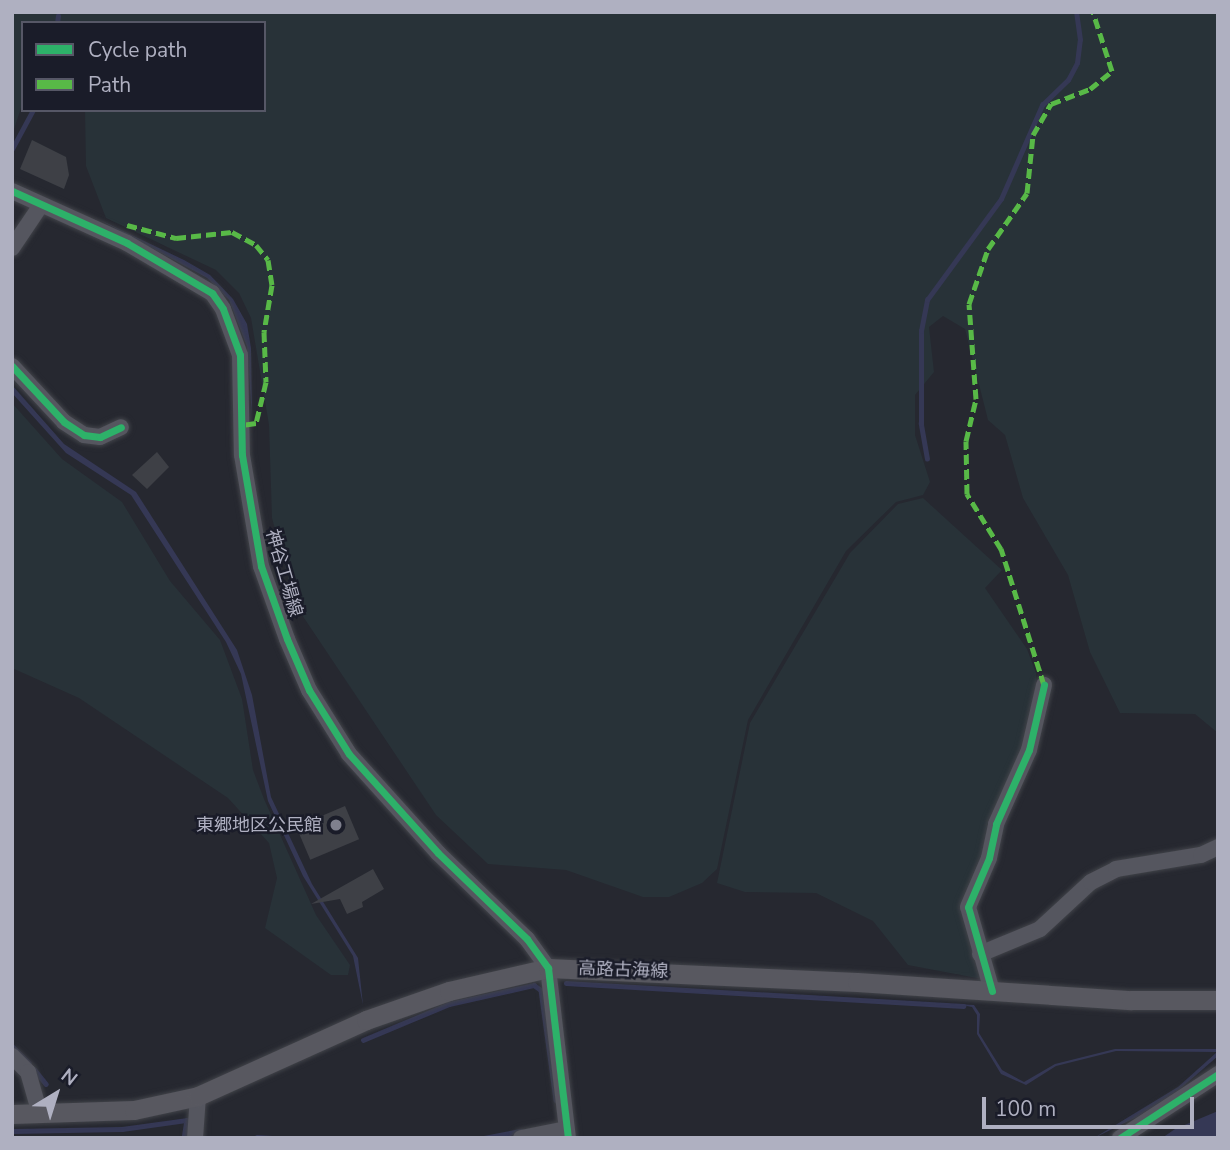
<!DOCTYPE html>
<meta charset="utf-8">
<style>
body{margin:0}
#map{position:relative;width:1230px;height:1150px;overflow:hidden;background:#262830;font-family:"Nunito Sans","Noto Sans JP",sans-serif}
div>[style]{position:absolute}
.green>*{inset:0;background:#283238}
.water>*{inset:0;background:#353855}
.stream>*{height:4.5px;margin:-2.25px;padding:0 2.25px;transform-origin:2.25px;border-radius:2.25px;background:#353855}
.building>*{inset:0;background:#3e4046;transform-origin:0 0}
.roads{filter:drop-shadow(0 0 2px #414349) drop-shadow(0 0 2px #414349)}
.minor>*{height:16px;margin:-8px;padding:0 8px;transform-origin:8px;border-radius:8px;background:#55565f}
.major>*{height:19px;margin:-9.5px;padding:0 9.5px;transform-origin:9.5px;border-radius:9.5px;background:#585860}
.quiet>*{height:5px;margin-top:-2.5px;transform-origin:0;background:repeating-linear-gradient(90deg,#58b947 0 10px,transparent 0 15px)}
.cycleway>*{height:7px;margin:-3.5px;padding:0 3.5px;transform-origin:3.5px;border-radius:3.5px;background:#2db169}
.dots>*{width:19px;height:19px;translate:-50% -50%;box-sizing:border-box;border:4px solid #1a1c29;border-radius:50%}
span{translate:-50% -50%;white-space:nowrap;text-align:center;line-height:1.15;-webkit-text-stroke:5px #1a1c29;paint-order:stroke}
.street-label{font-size:18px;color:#afb0c1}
.poi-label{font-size:18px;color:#afb0c1}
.right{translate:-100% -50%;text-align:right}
.frame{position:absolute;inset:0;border:14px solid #afb0c1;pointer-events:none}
.legend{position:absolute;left:21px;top:21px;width:245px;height:91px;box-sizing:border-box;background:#1a1c29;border:2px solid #565766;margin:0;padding:9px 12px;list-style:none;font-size:21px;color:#afb0c1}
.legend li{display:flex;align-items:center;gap:14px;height:35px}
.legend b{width:35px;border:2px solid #565766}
.north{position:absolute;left:21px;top:1059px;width:70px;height:70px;-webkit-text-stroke:5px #1a1c29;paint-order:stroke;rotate:38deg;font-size:19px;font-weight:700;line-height:28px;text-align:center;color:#afb0c1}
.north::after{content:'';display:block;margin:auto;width:24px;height:32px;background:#afb0c1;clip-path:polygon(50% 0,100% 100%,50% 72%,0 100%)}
.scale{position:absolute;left:982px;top:1097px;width:212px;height:32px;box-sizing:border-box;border:4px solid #afb0c1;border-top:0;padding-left:9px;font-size:21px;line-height:24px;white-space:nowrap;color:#afb0c1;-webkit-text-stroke:5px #1a1c29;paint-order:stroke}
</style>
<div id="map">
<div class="green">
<div style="clip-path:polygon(12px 12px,1218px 12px,1218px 733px,1195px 714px,1120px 713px,1090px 652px,1068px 575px,1023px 498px,1005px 435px,988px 420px,965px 329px,943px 316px,929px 327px,934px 372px,915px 395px,915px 435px,930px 482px,923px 495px,896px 502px,846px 551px,748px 720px,717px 869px,702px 883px,669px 897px,643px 897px,566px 870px,488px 864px,436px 815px,296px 606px,272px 518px,269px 425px,251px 318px,239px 293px,216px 270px,106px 218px,86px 166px,85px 110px,264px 110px,264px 23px,23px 23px,23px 102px,12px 135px)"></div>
<div style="clip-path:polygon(12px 403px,62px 459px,122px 502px,170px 581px,220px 640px,242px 699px,253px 770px,264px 799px,316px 915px,350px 965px,348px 975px,331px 975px,265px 928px,277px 878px,269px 843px,228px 798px,79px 698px,12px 668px)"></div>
<div style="clip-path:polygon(923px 498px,1002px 570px,985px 588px,1027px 649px,1036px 673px,1036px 713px,985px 857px,962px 905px,982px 979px,908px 965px,873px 921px,816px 893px,745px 892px,717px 883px,750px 723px,850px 553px,898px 504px)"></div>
</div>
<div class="water">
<div style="clip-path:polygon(100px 220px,184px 260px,210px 275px,233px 299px,247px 324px,251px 348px,252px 416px,247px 347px,229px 300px,207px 278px)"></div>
<div style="clip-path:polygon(12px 385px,64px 444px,136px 492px,237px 650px,252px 695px,271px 797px,312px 884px,358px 958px,363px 1005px,353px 956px,303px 876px,268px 801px,241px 674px,226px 642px,131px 495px,66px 453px,12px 393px)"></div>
<div style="clip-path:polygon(957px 1004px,974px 1005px,980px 1014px,979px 1033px,1002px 1070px,1024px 1082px,1055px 1064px,1115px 1049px,1218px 1049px,1218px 1056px,1180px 1089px,1137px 1117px,1094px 1138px,1178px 1087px,1217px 1052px,1116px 1051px,1056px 1066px,1026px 1085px,1001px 1074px,977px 1034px,977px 1015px,972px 1007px)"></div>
<div style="clip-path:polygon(1218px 1111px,1217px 1138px,1162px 1138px,1175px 1129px)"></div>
</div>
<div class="stream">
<div style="left:57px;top:23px;width:7px;rotate:-82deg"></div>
<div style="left:12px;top:149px;width:44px;rotate:-61.7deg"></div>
<div style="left:927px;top:459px;width:36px;rotate:-100deg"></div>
<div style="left:921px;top:424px;width:93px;rotate:-90deg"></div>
<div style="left:921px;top:331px;width:32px;rotate:-79deg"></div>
<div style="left:927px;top:300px;width:125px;rotate:-53.8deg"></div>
<div style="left:1001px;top:199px;width:103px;rotate:-66.4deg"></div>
<div style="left:1042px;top:105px;width:36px;rotate:-44deg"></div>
<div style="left:1068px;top:80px;width:19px;rotate:-62deg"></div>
<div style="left:1077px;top:63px;width:23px;rotate:-83deg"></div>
<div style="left:1080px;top:40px;width:28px;rotate:-98deg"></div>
<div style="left:566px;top:983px;width:398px;rotate:3.3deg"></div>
<div style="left:363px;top:1040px;width:93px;rotate:-22.7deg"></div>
<div style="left:449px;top:1004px;width:87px;rotate:-12.6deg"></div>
<div style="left:534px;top:985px;width:9px;rotate:36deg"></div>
<div style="left:541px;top:990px;width:111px;rotate:82.2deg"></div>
<div style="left:12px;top:1046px;width:24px;rotate:45deg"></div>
<div style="left:34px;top:1069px;width:19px;rotate:51deg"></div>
<div style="left:12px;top:1131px;width:110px;rotate:-1deg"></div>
<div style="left:122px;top:1129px;width:66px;rotate:-7.9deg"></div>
<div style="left:187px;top:1120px;width:18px;rotate:99deg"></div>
<div style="left:257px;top:1137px;width:15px;rotate:4deg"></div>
<div style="left:484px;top:1138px;width:37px;rotate:-11deg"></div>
</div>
<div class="building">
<div style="clip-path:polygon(32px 140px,66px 157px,69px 175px,64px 189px,20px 169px)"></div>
<div style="clip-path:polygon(157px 452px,169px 467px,147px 489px,132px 475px)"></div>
<div style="left:345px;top:806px;width:36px;height:53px;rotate:67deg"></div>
<div style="clip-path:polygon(373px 869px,384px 889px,362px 902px,363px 907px,347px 914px,340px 899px,311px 904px)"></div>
</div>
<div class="roads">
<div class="minor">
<div style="left:12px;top:191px;width:126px;rotate:24.3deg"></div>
<div style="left:127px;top:243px;width:99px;rotate:30.5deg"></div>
<div style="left:212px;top:293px;width:19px;rotate:55deg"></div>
<div style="left:223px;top:309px;width:49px;rotate:69.7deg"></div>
<div style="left:240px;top:355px;width:100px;rotate:88.9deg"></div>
<div style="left:242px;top:455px;width:113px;rotate:80.3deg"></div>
<div style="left:261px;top:566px;width:77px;rotate:70.4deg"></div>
<div style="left:287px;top:639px;width:56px;rotate:66.7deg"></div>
<div style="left:309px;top:690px;width:75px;rotate:58deg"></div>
<div style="left:349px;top:754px;width:133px;rotate:48deg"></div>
<div style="left:438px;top:853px;width:124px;rotate:44deg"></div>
<div style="left:527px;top:939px;width:36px;rotate:54deg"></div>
<div style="left:548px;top:968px;width:171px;rotate:83.3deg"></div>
<div style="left:12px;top:248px;width:52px;rotate:-56deg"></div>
<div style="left:12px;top:366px;width:76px;rotate:47.1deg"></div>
<div style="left:64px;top:422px;width:24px;rotate:33deg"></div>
<div style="left:84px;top:435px;width:16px;rotate:7deg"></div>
<div style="left:100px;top:437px;width:23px;rotate:-25deg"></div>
<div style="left:980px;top:954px;width:65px;rotate:-22.6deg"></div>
<div style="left:1040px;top:929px;width:69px;rotate:-42.7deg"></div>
<div style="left:1091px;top:882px;width:28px;rotate:-27deg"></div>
<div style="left:1116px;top:869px;width:86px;rotate:-9.4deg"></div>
<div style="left:1201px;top:855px;width:19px;rotate:-25deg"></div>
<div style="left:992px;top:991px;width:87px;rotate:-105.9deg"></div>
<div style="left:968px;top:907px;width:53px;rotate:-66.8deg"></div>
<div style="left:989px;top:858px;width:35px;rotate:-78deg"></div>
<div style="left:996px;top:824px;width:81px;rotate:-66deg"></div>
<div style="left:1029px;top:750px;width:67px;rotate:-77deg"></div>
<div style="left:12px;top:1056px;width:23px;rotate:45deg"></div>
<div style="left:28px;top:1072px;width:44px;rotate:74.1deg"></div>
<div style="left:195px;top:1138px;width:42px;rotate:-85.9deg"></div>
<div style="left:521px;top:1138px;width:46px;rotate:-11.3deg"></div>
<div style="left:1120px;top:1138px;width:117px;rotate:-33.1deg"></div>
</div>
<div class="major">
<div style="left:12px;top:1114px;width:122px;rotate:-1.9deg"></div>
<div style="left:134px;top:1110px;width:66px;rotate:-12.3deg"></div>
<div style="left:198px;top:1096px;width:184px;rotate:-24.3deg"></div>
<div style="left:366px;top:1020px;width:88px;rotate:-19.3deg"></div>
<div style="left:449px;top:991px;width:102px;rotate:-13.1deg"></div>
<div style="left:548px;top:968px;width:309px;rotate:2.6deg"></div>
<div style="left:857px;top:982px;width:275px;rotate:3.8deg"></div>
<div style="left:1131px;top:1000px;width:87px"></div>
</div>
</div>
<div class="quiet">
<div style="left:127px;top:225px;width:51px;rotate:14.9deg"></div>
<div style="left:176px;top:238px;width:56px;rotate:-6.1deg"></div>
<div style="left:232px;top:232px;width:27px;rotate:28deg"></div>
<div style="left:256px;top:245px;width:19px;rotate:51deg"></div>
<div style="left:268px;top:260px;width:25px;rotate:81deg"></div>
<div style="left:272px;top:285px;width:48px;rotate:99.7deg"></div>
<div style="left:264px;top:332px;width:50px;rotate:87.7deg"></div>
<div style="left:266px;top:382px;width:42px;rotate:103.7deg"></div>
<div style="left:256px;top:423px;width:14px;rotate:172deg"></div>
<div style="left:1044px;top:685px;width:143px;rotate:-107.5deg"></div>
<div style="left:1001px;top:549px;width:65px;rotate:-121.7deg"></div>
<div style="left:967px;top:494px;width:53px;rotate:-91.1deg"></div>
<div style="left:966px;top:441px;width:43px;rotate:-76.6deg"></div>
<div style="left:976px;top:399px;width:95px;rotate:-94.2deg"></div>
<div style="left:969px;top:304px;width:58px;rotate:-70.9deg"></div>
<div style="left:988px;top:249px;width:68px;rotate:-55.1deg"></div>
<div style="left:1027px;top:193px;width:58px;rotate:-84.1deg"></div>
<div style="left:1033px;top:135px;width:36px;rotate:-60deg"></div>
<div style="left:1051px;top:104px;width:42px;rotate:-21deg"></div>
<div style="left:1090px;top:89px;width:28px;rotate:-39deg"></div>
<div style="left:1112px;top:71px;width:62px;rotate:-107.9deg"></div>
</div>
<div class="cycleway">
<div style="left:12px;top:191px;width:126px;rotate:24.3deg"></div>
<div style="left:127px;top:243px;width:99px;rotate:30.5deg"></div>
<div style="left:212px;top:293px;width:19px;rotate:55deg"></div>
<div style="left:223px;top:309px;width:49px;rotate:69.7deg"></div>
<div style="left:240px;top:355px;width:100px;rotate:88.9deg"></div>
<div style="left:242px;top:455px;width:113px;rotate:80.3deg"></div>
<div style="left:261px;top:566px;width:77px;rotate:70.4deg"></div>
<div style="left:287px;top:639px;width:56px;rotate:66.7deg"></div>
<div style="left:309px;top:690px;width:75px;rotate:58deg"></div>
<div style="left:349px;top:754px;width:133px;rotate:48deg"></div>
<div style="left:438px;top:853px;width:124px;rotate:44deg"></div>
<div style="left:527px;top:939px;width:36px;rotate:54deg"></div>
<div style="left:548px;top:968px;width:171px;rotate:83.3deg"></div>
<div style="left:12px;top:366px;width:76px;rotate:47.1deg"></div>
<div style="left:64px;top:422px;width:24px;rotate:33deg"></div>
<div style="left:84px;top:435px;width:16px;rotate:7deg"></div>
<div style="left:100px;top:437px;width:23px;rotate:-25deg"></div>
<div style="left:992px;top:991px;width:87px;rotate:-105.9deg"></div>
<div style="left:968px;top:907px;width:53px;rotate:-66.8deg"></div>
<div style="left:989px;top:858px;width:35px;rotate:-78deg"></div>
<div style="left:996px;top:824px;width:81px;rotate:-66deg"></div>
<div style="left:1029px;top:750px;width:67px;rotate:-77deg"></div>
<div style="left:1120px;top:1138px;width:117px;rotate:-33.1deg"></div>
</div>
<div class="dots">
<div style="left:336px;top:825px;background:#7f808e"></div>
</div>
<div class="street-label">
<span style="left:284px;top:573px;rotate:74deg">神谷工場線</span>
<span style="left:623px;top:970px;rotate:2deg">高路古海線</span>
</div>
<div class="poi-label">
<span class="right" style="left:322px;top:825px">東郷地区公民館</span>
</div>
<div class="frame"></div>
<ul class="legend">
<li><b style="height:9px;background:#2db169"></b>Cycle path</li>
<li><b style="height:9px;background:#58b947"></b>Path</li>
</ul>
<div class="north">N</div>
<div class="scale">100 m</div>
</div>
